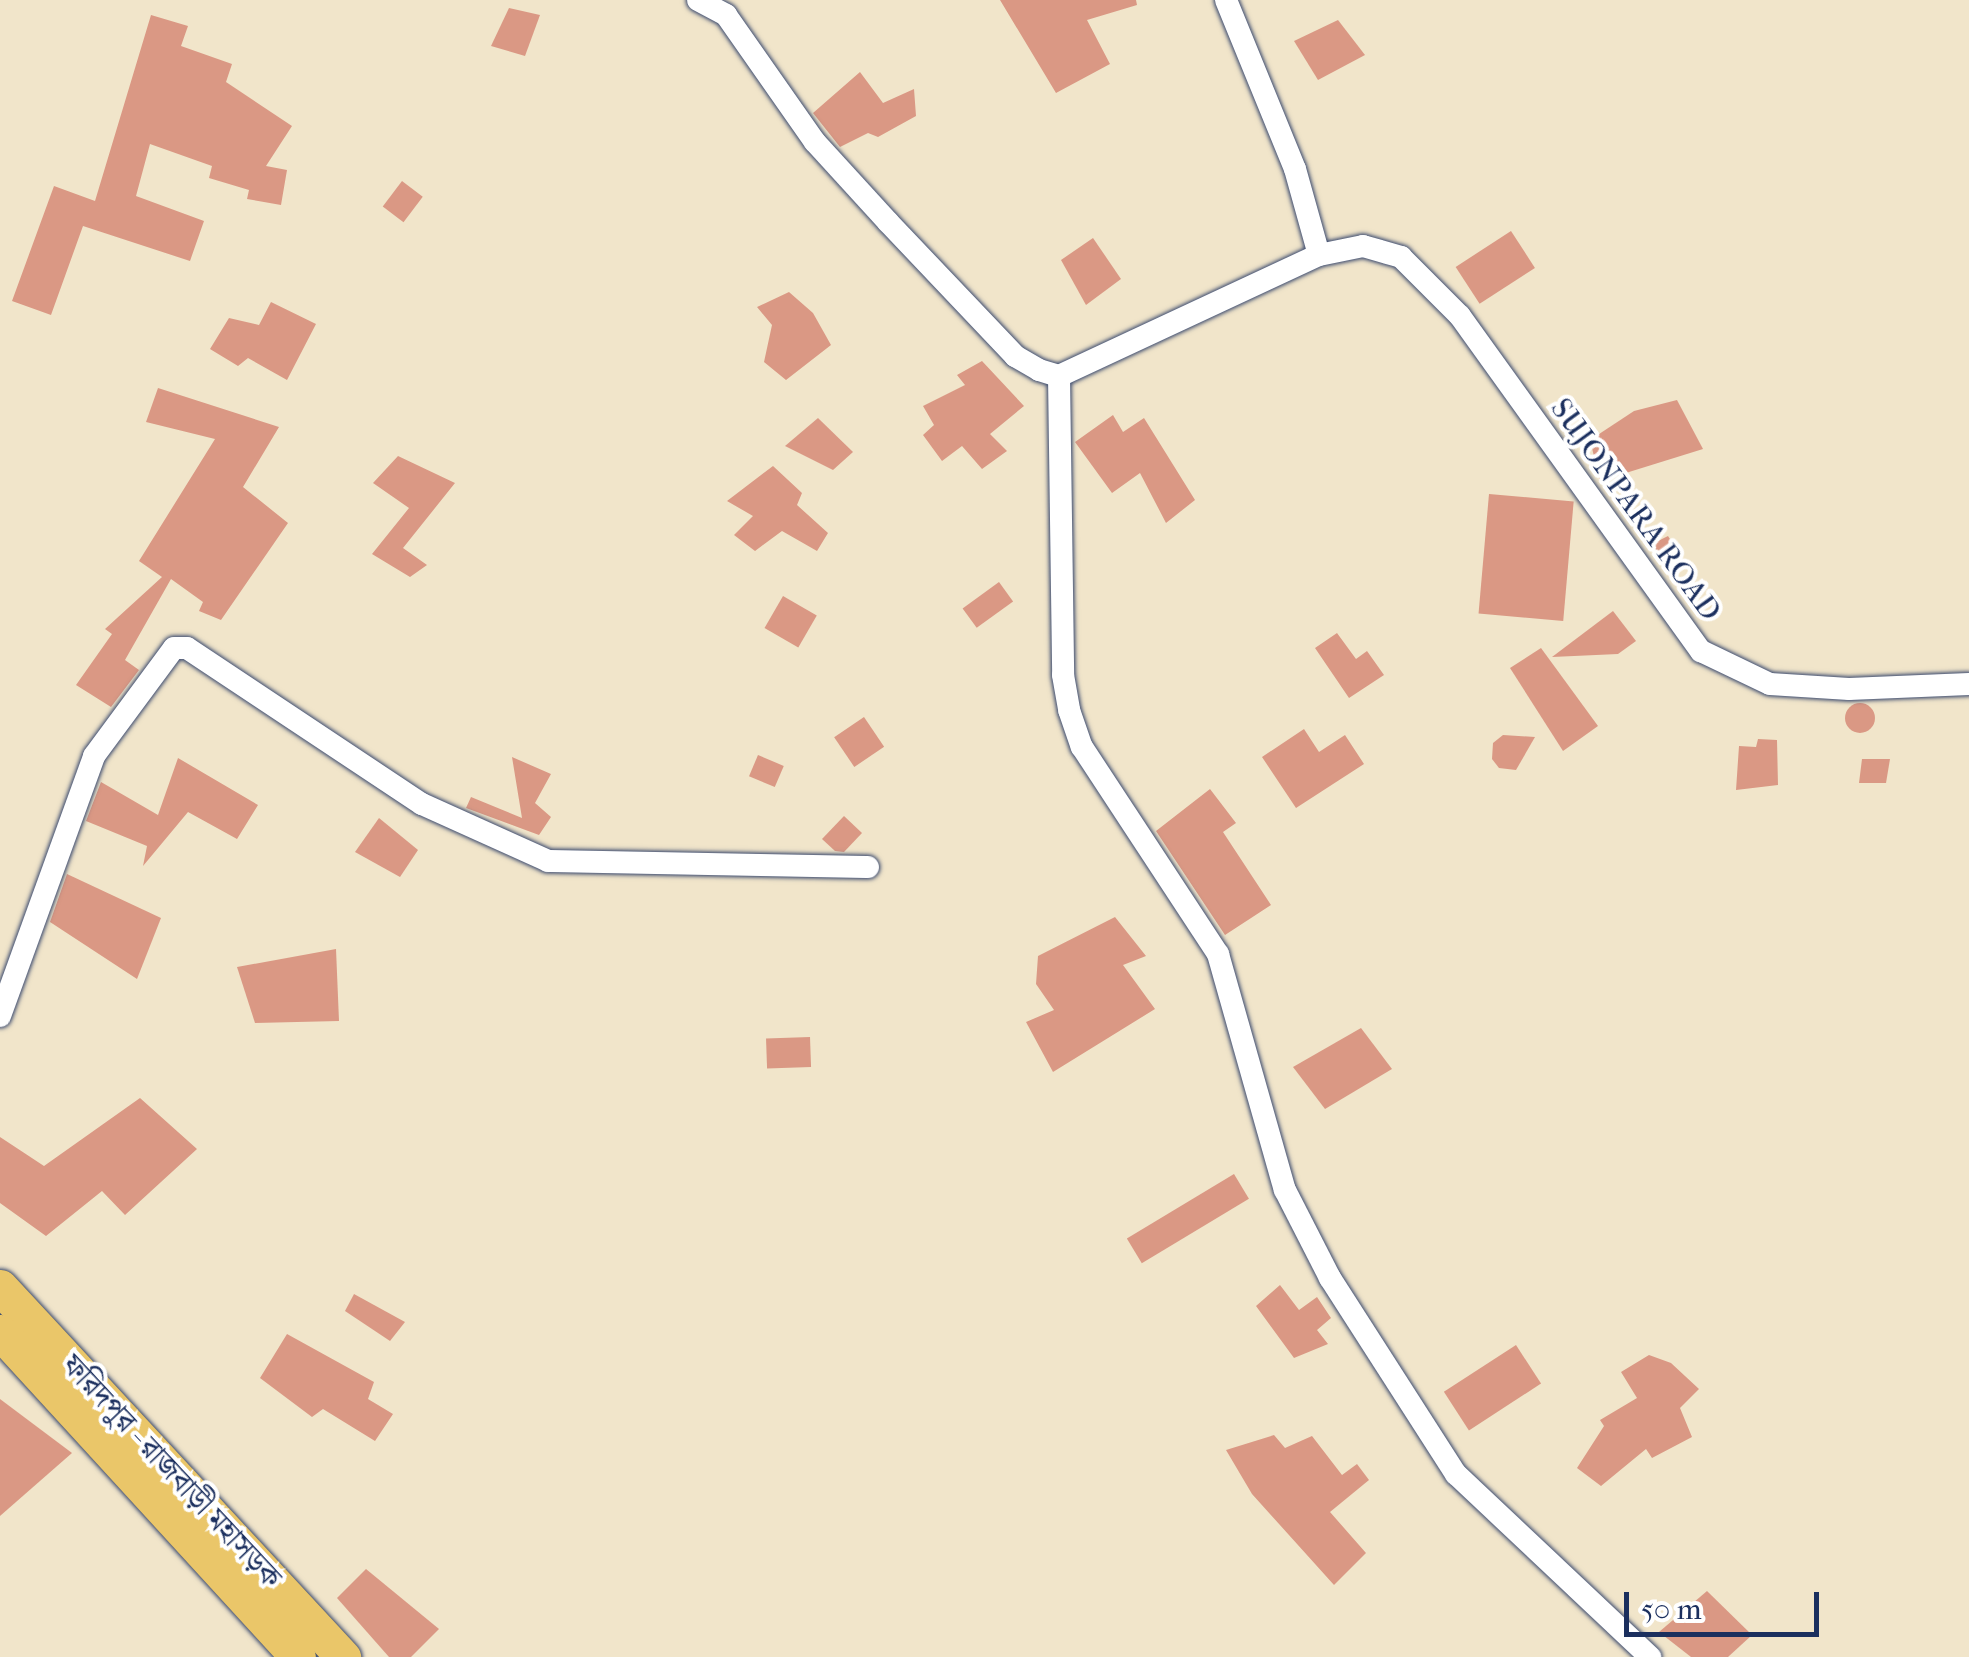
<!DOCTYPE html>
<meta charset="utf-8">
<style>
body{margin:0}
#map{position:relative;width:1969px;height:1657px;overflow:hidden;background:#f1e5ca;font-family:"IM FELL French Canon","Noto Serif Bengali",serif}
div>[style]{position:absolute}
.building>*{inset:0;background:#da9884;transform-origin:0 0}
.round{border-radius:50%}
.roads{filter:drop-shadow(0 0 2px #3b4a6e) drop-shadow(0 0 2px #3b4a6e)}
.minor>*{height:22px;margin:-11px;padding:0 11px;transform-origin:11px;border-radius:11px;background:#fff}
.primary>*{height:35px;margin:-17.5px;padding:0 17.5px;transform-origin:17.5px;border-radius:17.5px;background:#eac669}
span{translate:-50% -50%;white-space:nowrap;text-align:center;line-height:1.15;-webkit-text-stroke:8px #fff;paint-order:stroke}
.street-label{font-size:30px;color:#1b2f5e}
.scale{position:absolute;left:1624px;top:1592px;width:195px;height:45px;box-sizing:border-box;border:5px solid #1b2f5e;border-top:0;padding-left:12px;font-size:30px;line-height:35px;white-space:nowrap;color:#1b2f5e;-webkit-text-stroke:8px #fff;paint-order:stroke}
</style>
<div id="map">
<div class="building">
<div style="clip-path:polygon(1000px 0,1136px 0,1137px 5px,1087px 20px,1110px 64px,1056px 93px)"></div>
<div style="clip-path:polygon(509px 8px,540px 15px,525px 56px,491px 46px)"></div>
<div style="clip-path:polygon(151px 15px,188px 26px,181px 46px,232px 64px,226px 82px,292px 126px,266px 166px,287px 170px,281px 205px,247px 199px,249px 190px,209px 178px,212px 166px,150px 144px,136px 196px,204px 221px,190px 261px,83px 226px,51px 315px,12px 301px,54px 186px,95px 201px)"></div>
<div style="clip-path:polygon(1338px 20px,1365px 55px,1318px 80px,1294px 41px)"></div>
<div style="clip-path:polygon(860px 72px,883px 103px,914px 89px,916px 116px,878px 137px,868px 133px,840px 147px,813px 113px)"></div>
<div style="left:402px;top:181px;width:26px;height:32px;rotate:37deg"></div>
<div style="left:1511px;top:231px;width:44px;height:66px;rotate:57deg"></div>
<div style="clip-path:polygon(1093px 238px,1121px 279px,1086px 305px,1061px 260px)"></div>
<div style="clip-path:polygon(789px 292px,813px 313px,831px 345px,786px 380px,764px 362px,772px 325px,757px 307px)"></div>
<div style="clip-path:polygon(271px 302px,316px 324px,287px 380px,248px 358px,238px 366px,210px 349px,229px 318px,259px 325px)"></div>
<div style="clip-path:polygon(982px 361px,1024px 406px,990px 434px,1007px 451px,982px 469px,962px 446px,942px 461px,923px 435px,934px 425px,923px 406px,965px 385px,957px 375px)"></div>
<div style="clip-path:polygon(158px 388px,279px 427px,243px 487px,288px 523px,221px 620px,199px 611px,203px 602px,171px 579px,125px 660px,139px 670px,111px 707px,76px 685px,112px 634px,105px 629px,162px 577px,139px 561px,215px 439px,146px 422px)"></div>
<div style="clip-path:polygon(1677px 400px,1703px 449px,1600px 481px,1590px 440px,1634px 411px)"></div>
<div style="clip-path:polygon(1113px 415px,1123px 432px,1144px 418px,1195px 500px,1166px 523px,1140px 473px,1112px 493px,1075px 442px)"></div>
<div style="clip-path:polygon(818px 418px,853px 452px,833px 470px,785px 446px)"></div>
<div style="clip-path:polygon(398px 456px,455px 483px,403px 548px,427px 565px,410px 577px,372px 554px,409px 508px,373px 483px)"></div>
<div style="clip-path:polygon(773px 466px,802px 493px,797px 505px,828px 533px,817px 551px,782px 531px,755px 551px,734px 535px,753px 516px,727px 501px)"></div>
<div style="left:1489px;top:494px;width:85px;height:120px;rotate:5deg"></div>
<div style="clip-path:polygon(1668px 536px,1683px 560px,1662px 565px,1650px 545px)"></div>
<div style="left:999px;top:582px;width:24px;height:45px;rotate:54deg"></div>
<div style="left:783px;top:596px;width:39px;height:37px;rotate:30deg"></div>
<div style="clip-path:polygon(1613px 611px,1636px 641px,1618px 654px,1552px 657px)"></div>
<div style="clip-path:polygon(1337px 633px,1356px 659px,1367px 651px,1384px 675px,1349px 698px,1315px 648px)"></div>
<div style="clip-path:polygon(1541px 648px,1598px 726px,1563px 751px,1510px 668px)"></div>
<div class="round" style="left:1845px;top:703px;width:30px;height:30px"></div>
<div style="left:864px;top:717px;width:36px;height:36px;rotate:56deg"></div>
<div style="clip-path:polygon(1304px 729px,1319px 752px,1345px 735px,1364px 764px,1296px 808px,1262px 757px)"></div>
<div style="clip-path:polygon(1503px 735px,1535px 737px,1516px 770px,1499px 768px,1492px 759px,1493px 743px)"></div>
<div style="clip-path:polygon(1758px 739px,1777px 740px,1778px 785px,1736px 790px,1739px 746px,1756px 747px)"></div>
<div style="left:758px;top:755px;width:28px;height:23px;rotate:23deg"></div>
<div style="clip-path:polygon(512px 757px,551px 774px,535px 803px,551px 817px,539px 835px,466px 808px,471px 797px,522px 818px)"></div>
<div style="clip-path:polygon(178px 758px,258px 805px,237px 839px,188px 812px,143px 866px,147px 846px,86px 821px,101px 782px,158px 815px)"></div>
<div style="clip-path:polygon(1862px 759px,1890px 759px,1886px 783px,1859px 783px)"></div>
<div style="clip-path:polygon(1210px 789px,1236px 823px,1223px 832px,1271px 905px,1225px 935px,1156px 831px)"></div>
<div style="clip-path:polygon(844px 816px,862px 833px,844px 852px,835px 851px,822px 839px)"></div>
<div style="clip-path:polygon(379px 818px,418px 850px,400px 877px,355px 852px)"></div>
<div style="clip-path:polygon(67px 874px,161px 918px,137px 979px,50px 922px)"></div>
<div style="clip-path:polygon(1115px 917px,1146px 956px,1123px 965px,1155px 1009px,1053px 1072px,1026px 1022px,1054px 1010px,1036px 984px,1038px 956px)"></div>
<div style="clip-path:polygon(336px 949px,339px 1021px,255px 1023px,237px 967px)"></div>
<div style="clip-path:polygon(1361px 1028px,1392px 1069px,1325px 1109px,1293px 1067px)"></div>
<div style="left:810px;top:1037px;width:30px;height:44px;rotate:88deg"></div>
<div style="clip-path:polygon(140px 1098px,197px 1149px,125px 1215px,102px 1191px,46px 1236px,0 1203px,0 1137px,44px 1166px)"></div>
<div style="left:1234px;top:1174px;width:29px;height:125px;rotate:59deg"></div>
<div style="clip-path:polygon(1280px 1285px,1299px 1310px,1317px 1297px,1331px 1318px,1317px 1330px,1328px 1344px,1294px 1358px,1256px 1306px)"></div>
<div style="clip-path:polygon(354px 1294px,405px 1322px,390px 1341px,345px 1311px)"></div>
<div style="clip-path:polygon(287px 1334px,374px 1382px,368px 1399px,393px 1414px,375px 1441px,323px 1409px,312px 1417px,260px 1378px)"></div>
<div style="left:1516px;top:1345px;width:46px;height:86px;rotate:57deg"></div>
<div style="clip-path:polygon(1649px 1355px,1671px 1363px,1699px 1389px,1680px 1408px,1692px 1437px,1652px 1458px,1646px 1449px,1601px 1486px,1577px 1468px,1604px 1426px,1600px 1420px,1637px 1398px,1621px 1372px)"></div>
<div style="clip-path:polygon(0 1399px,72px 1453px,0 1516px)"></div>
<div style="clip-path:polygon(1274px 1435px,1285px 1448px,1312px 1436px,1342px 1475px,1357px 1464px,1369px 1480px,1330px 1512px,1366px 1553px,1334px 1585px,1252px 1494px,1226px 1450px)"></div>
<div style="clip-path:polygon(366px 1569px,439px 1629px,411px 1657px,389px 1657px,337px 1598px)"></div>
<div style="clip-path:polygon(1707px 1591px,1752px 1635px,1728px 1657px,1691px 1657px,1659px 1632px)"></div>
</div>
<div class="roads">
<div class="minor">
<div style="left:698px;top:0;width:32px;rotate:28deg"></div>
<div style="left:726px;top:15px;width:155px;rotate:55deg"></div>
<div style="left:815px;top:142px;width:108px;rotate:47.6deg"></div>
<div style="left:888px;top:222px;width:185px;rotate:46.5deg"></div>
<div style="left:1015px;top:356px;width:28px;rotate:30deg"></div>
<div style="left:1039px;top:370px;width:21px;rotate:17deg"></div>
<div style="left:1059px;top:376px;width:287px;rotate:-25deg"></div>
<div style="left:1319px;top:255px;width:45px;rotate:-11.6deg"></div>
<div style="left:1363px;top:246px;width:40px;rotate:16deg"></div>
<div style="left:1401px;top:257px;width:83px;rotate:45deg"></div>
<div style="left:1460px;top:316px;width:413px;rotate:54.3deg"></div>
<div style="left:1701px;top:651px;width:76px;rotate:25.6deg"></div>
<div style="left:1770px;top:684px;width:79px;rotate:3.6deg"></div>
<div style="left:1849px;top:689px;width:120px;rotate:-2.4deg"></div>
<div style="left:1226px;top:0;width:183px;rotate:67.8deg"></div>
<div style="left:1295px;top:169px;width:89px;rotate:74.4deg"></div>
<div style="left:1059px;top:376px;width:299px;rotate:89.2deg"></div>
<div style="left:1063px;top:675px;width:36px;rotate:80deg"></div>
<div style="left:1069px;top:710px;width:39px;rotate:71deg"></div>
<div style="left:1082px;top:747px;width:248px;rotate:56.7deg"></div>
<div style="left:1218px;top:954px;width:245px;rotate:74.2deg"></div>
<div style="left:1285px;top:1190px;width:99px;rotate:62.9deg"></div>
<div style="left:1330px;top:1278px;width:233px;rotate:57.3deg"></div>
<div style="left:1456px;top:1474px;width:267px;rotate:43.3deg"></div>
<div style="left:0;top:1016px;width:276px;rotate:-70.1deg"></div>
<div style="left:94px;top:756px;width:134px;rotate:-53.5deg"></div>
<div style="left:174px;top:648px;width:13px"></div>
<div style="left:187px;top:648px;width:282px;rotate:33.6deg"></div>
<div style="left:422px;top:804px;width:138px;rotate:24.3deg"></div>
<div style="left:548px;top:861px;width:320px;rotate:1.1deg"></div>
</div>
<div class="primary">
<div style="left:0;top:1287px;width:505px;rotate:47.17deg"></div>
<div style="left:0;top:1332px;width:441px;rotate:47.5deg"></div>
</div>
</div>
<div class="street-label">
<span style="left:1635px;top:510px;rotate:54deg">SUJONPARA ROAD</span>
<span style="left:171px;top:1472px;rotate:47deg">ফরিদপুর - রাজবাড়ী মহাসড়ক</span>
</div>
<div class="scale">50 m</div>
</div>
